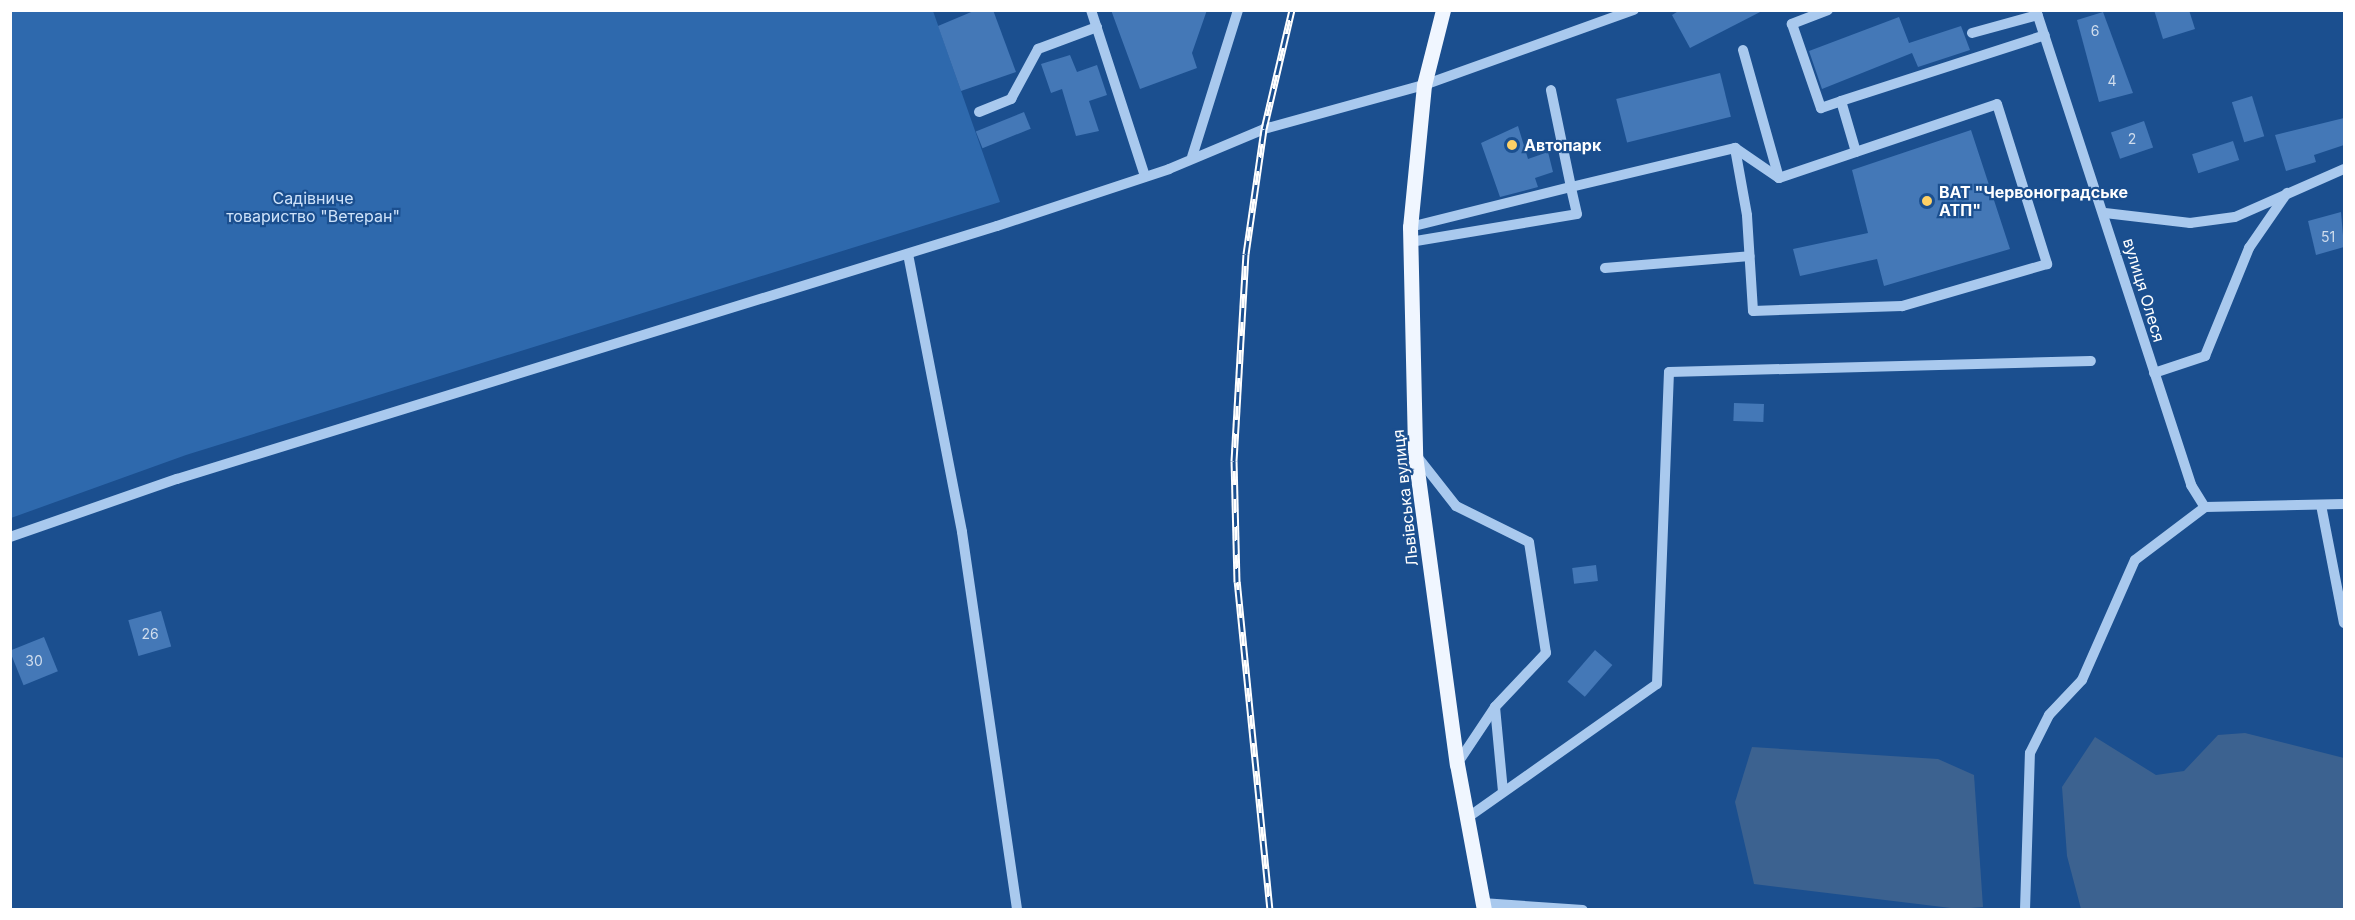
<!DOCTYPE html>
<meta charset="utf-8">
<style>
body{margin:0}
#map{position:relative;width:2355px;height:920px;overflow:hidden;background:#1b4f8f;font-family:Inter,sans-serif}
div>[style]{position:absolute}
.green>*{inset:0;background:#2e69ad}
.water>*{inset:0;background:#3c6290}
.building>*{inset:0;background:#4478b7;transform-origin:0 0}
.minor>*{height:10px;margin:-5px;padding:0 5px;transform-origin:5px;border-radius:5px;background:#a9c9ee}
.major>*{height:15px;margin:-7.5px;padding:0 7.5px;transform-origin:7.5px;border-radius:7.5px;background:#f0f6ff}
.rail>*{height:7px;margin-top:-3.5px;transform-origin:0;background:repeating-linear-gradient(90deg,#1b4f8f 0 14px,#fff 0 28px);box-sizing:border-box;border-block:2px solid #fff}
.dots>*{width:16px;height:16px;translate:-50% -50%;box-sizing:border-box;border:3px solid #1b4f8f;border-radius:50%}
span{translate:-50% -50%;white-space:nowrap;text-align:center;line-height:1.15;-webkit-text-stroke:4.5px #1b4f8f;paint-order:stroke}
.number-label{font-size:14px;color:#d0dded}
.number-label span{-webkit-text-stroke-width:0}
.poi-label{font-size:16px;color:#fff;font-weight:700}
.left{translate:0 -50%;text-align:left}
.park-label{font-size:16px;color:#cfe3fa}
.street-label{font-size:16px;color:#fff}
.frame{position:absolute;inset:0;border:12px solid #fff;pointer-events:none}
</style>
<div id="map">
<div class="green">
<div style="clip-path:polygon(10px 11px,933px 11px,1000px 202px,186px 455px,11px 518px)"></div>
</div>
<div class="water">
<div style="clip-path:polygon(2245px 733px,2344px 758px,2344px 909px,2081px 909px,2067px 856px,2062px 787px,2095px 737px,2156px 775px,2184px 771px,2218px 735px)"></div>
<div style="clip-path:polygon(1752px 747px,1938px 759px,1974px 775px,1983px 907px,1959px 909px,1754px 884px,1735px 802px)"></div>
</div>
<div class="building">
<div style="clip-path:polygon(976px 10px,993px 10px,1016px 72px,961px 91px,938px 26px)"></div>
<div style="clip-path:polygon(1111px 10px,1207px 10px,1192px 53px,1197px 68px,1140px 89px)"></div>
<div style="clip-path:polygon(1680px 10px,1764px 10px,1690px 48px,1672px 15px)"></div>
<div style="clip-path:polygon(2154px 10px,2189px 10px,2195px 29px,2163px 39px)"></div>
<div style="clip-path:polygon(2103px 12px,2133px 93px,2099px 102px,2077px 20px)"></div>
<div style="clip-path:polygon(1899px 17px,1909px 43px,1961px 26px,1970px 50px,1918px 67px,1912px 53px,1822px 89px,1809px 51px)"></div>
<div style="clip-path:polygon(1070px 55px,1077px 72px,1097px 65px,1107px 95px,1089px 101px,1099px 131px,1076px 136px,1062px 89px,1051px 93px,1041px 64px)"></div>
<div style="left:1720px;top:73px;width:45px;height:107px;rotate:76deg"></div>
<div style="left:2252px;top:96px;width:42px;height:21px;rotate:73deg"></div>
<div style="left:1024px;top:112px;width:18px;height:52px;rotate:68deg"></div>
<div style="clip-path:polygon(2344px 118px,2344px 145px,2314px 155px,2316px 162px,2286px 171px,2275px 135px)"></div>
<div style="left:2144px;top:121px;width:28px;height:35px;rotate:71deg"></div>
<div style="clip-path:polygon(1518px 126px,1528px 159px,1548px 152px,1553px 172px,1535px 178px,1538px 187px,1500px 197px,1481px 143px)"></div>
<div style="clip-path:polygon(1971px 130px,2010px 249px,1884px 286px,1877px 259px,1800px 276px,1793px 249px,1868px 233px,1852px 170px)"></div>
<div style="left:2233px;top:141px;width:20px;height:43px;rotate:72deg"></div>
<div style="clip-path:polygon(2341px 212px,2344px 247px,2316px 255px,2308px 221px)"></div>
<div style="left:1734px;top:403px;width:30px;height:18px;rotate:2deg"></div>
<div style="left:1596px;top:565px;width:16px;height:24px;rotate:83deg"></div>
<div style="left:161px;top:611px;width:37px;height:34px;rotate:74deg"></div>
<div style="left:44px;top:637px;width:37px;height:37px;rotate:68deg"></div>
<div style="left:1595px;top:650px;width:23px;height:42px;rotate:41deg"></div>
</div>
<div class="minor">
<div style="left:1091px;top:10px;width:175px;rotate:72deg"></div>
<div style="left:1828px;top:10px;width:39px;rotate:159deg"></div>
<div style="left:1792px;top:24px;width:89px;rotate:71deg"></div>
<div style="left:1821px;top:108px;width:21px;rotate:-19deg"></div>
<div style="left:1841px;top:101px;width:53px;rotate:73.6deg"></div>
<div style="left:2036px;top:10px;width:500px;rotate:71.9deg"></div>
<div style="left:2191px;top:485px;width:26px;rotate:58deg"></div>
<div style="left:1972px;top:33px;width:68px;rotate:-15.3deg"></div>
<div style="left:1743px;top:50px;width:133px;rotate:74.3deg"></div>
<div style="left:1841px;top:101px;width:214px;rotate:-17.9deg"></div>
<div style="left:979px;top:112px;width:35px;rotate:-22deg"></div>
<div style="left:1011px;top:99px;width:57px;rotate:-61.6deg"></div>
<div style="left:1038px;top:49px;width:63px;rotate:-20.4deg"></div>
<div style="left:1192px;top:157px;width:154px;rotate:-72.6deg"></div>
<div style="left:2105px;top:213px;width:86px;rotate:6.7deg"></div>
<div style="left:2190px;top:223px;width:45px;rotate:-7.6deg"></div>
<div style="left:2235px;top:217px;width:119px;rotate:-23.8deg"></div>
<div style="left:1410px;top:227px;width:166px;rotate:-14deg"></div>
<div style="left:1571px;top:187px;width:99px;rotate:-101.7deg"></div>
<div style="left:1410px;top:242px;width:169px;rotate:-9.5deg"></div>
<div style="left:1577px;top:214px;width:28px;rotate:-103deg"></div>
<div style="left:1571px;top:187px;width:169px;rotate:-13.4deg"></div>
<div style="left:1735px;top:148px;width:53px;rotate:34.3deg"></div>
<div style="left:1779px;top:178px;width:230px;rotate:-18.7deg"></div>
<div style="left:1997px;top:104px;width:168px;rotate:72.6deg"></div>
<div style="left:2047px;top:264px;width:151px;rotate:163.8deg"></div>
<div style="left:1902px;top:306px;width:149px;rotate:178.1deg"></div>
<div style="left:1753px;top:311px;width:96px;rotate:-93.6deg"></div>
<div style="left:1747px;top:215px;width:68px;rotate:-100.2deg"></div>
<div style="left:908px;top:254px;width:283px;rotate:79deg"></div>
<div style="left:962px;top:532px;width:382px;rotate:81.7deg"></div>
<div style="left:1605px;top:268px;width:145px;rotate:-4.7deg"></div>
<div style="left:2154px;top:373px;width:54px;rotate:-18.4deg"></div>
<div style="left:2205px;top:356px;width:117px;rotate:-67.8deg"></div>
<div style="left:2249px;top:248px;width:67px;rotate:-55.4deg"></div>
<div style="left:1416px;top:455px;width:65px;rotate:51.9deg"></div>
<div style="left:1456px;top:506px;width:81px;rotate:26.3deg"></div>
<div style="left:1529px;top:542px;width:112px;rotate:81.3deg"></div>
<div style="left:1546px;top:653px;width:74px;rotate:133.4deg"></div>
<div style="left:1495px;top:707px;width:69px;rotate:123.7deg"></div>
<div style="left:2321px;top:505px;width:120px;rotate:79deg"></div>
<div style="left:2205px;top:507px;width:139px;rotate:-1.2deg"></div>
<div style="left:10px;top:537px;width:177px;rotate:-19.2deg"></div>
<div style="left:177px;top:479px;width:858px;rotate:-17.15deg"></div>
<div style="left:997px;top:226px;width:181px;rotate:-18.3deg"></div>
<div style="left:1169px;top:169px;width:103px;rotate:-22.8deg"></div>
<div style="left:1264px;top:129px;width:166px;rotate:-15.4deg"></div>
<div style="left:1424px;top:85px;width:223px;rotate:-19.7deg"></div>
<div style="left:1495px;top:707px;width:85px;rotate:84.6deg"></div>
<div style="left:1467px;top:818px;width:232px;rotate:-35.2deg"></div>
<div style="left:1657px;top:684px;width:312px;rotate:-87.8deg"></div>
<div style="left:1669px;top:372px;width:422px;rotate:-1.5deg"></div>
<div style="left:1482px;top:903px;width:101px;rotate:4deg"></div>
<div style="left:2025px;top:910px;width:157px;rotate:-88.2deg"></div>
<div style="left:2030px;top:753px;width:42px;rotate:-63.4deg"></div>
<div style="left:2049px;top:715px;width:48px;rotate:-46.7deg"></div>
<div style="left:2082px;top:680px;width:131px;rotate:-66.2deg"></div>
<div style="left:2135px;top:560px;width:88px;rotate:-37.1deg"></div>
</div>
<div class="major">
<div style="left:1443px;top:10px;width:77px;rotate:104.2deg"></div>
<div style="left:1424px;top:85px;width:143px;rotate:95.6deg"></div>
<div style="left:1410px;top:227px;width:228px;rotate:88.7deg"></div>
<div style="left:1415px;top:455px;width:312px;rotate:82.3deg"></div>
<div style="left:1457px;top:764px;width:148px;rotate:79.5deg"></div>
</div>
<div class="rail">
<div style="left:1270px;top:910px;width:330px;rotate:-95.7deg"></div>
<div style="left:1237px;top:582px;width:121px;rotate:-91.4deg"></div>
<div style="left:1234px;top:461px;width:207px;rotate:-86.7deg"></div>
<div style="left:1246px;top:254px;width:126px;rotate:-81.8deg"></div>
<div style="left:1264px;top:129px;width:122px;rotate:-76.8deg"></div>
</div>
<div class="dots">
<div style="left:1512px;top:145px;background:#ffd166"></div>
<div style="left:1927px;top:201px;background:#ffd166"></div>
</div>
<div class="number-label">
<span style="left:2095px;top:31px">6</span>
<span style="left:2112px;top:81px">4</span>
<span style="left:2132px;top:139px">2</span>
<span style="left:2328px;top:237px">51</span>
<span style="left:150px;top:634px">26</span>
<span style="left:34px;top:661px">30</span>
</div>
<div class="poi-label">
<span class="left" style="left:1524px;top:145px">Автопарк</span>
<span class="left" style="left:1939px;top:201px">ВАТ "Червоноградське<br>АТП"</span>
</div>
<div class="park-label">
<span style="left:313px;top:207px">Садівниче<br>товариство "Ветеран"</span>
</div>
<div class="street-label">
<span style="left:2144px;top:290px;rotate:73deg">вулиця Олеся</span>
<span style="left:1405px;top:498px;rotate:-96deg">Львівська вулиця</span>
</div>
<div class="frame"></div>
</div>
